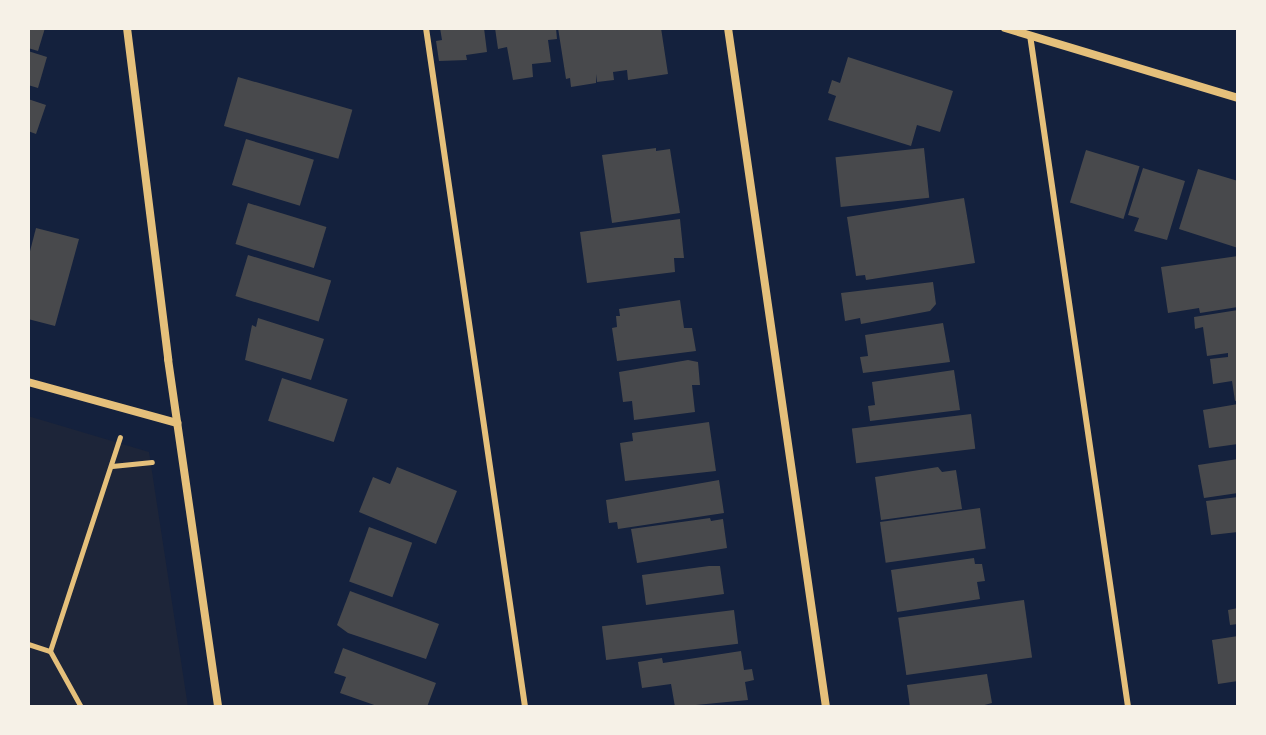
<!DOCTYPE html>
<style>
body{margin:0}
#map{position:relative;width:1266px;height:735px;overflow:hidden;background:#14213d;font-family:"Roboto Condensed",sans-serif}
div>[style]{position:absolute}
.green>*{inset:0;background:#1d2539}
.building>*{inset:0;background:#48494c;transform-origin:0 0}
.path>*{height:5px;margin:-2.5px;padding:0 2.5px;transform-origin:2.5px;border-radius:2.5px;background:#e5c07b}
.service>*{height:6px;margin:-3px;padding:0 3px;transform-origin:3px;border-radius:3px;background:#e5c07b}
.minor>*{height:8px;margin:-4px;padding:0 4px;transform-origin:4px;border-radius:4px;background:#e5c07b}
span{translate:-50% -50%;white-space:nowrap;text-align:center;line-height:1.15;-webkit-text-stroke:8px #f6f1e7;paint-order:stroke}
.frame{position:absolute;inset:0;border:30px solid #f6f1e7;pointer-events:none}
</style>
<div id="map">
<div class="green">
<div style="clip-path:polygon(28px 416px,149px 452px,188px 707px,28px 707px)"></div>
</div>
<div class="building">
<div style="clip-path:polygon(28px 28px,45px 28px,38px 51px,28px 48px)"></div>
<div style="clip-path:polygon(440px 28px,484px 28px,487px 52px,466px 55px,467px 60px,439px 61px,436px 41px,442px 40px)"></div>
<div style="clip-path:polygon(495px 28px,556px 28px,557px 39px,548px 40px,551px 62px,532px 64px,533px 77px,513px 80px,507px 47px,498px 49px)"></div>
<div style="clip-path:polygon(558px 28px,661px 28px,668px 74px,628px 80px,627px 70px,613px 72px,614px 80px,597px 82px,596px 74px,596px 83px,571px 87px,570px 78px,566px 79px)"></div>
<div style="clip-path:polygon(28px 51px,47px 57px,38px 88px,28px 85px)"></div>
<div style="clip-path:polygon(848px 57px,953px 91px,940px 132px,917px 125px,911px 146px,828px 120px,836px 96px,828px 93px,832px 80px,840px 83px)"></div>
<div style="left:238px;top:77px;width:119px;height:51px;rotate:16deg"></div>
<div style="clip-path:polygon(28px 99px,46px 105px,36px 134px,28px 131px)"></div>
<div style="left:246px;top:139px;width:71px;height:48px;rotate:17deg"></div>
<div style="clip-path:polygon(656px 148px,656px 151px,670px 149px,680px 213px,612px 223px,602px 155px)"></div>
<div style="left:924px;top:148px;width:50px;height:89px;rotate:84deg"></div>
<div style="left:1086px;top:150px;width:56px;height:55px;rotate:17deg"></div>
<div style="clip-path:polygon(1143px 168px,1185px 181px,1167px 240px,1134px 231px,1139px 218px,1128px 215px)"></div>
<div style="clip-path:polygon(1198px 169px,1238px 181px,1238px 248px,1179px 229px)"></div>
<div style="clip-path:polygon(964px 198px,975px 263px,866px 280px,865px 275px,856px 276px,847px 217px)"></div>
<div style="left:248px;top:203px;width:82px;height:43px;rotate:17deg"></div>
<div style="clip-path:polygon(680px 219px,684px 258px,674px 258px,675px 272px,587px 283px,580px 232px)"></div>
<div style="clip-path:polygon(36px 228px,79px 239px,55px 326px,28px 319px,28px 259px)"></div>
<div style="left:248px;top:255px;width:87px;height:43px;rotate:17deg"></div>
<div style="clip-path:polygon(1238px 256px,1238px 307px,1200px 313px,1199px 308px,1168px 313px,1161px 267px)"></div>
<div style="clip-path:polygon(933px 282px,936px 304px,930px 311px,861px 324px,860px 318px,845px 321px,841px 293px)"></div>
<div style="clip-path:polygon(680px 300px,684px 328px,692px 328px,696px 351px,617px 361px,612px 328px,617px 327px,616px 316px,620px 316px,619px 309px)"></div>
<div style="clip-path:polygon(1238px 310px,1238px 400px,1235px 401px,1232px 381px,1213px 384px,1210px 359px,1228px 357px,1228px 353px,1207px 356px,1203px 327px,1195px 329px,1194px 317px)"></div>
<div style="clip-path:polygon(258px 318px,324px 339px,311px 380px,245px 360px,252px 325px,256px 327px)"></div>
<div style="clip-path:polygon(943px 323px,950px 362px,863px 373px,860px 357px,868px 356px,865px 335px)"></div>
<div style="clip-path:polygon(688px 360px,698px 362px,700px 385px,692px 385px,695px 412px,634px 420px,632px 401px,623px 402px,619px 372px)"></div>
<div style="clip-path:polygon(954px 370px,960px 410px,870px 421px,868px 406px,875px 405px,872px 382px)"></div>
<div style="left:282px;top:378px;width:69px;height:45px;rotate:18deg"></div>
<div style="clip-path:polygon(1238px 404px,1238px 444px,1209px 448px,1203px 410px)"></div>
<div style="left:971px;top:414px;width:35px;height:120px;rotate:83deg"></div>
<div style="clip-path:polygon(709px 422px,716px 471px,625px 481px,620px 443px,633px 441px,632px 433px)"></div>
<div style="clip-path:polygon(1238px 459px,1238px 493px,1204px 498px,1198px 465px)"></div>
<div style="clip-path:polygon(397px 467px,457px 491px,436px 544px,359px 512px,373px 477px,390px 484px)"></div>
<div style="clip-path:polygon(938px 467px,942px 472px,956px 470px,962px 509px,881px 520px,875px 477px)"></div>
<div style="clip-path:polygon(719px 480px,724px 513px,618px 529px,617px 522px,609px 523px,606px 500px)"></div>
<div style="clip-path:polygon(1238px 497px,1238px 532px,1211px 535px,1206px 501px)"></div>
<div style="left:980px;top:508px;width:41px;height:101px;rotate:82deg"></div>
<div style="clip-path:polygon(710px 518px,711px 521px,723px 519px,727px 548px,637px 563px,631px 529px)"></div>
<div style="left:369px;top:527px;width:46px;height:58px;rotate:20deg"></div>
<div style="clip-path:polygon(974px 558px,975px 564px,982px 564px,985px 581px,977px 582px,980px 599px,897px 612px,891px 570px)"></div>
<div style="clip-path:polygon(709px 566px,720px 566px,724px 594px,646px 605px,642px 575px)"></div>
<div style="clip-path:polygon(350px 591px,439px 624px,426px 659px,348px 633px,337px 625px)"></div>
<div style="left:1024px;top:600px;width:58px;height:127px;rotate:82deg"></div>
<div style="clip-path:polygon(1238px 608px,1238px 624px,1230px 625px,1228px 610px)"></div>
<div style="left:734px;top:610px;width:34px;height:133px;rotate:83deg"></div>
<div style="clip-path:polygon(1238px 636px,1238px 681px,1218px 684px,1212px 640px)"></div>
<div style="clip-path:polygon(343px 648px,436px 683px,427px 707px,380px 707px,340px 693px,346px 677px,334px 673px)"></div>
<div style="clip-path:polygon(741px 651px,744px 670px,752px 669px,754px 680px,745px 682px,748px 700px,675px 707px,671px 684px,642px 688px,638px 662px,662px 658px,663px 663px)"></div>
<div style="clip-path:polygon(987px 674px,992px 703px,977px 707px,910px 707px,907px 685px)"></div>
</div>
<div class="path">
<div style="left:112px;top:466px;width:40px;rotate:-5.7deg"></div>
<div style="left:28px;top:644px;width:23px;rotate:18deg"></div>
<div style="left:50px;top:651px;width:64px;rotate:61deg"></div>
<div style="left:50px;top:651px;width:225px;rotate:-71.9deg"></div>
</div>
<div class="service">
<div style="left:426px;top:28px;width:686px;rotate:81.7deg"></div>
<div style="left:1030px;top:35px;width:679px;rotate:81.7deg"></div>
</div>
<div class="minor">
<div style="left:127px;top:28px;width:334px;rotate:82.9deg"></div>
<div style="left:168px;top:359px;width:352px;rotate:81.8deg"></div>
<div style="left:728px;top:28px;width:686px;rotate:81.79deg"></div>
<div style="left:1005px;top:28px;width:243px;rotate:16.7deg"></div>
<div style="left:28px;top:382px;width:155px;rotate:15.4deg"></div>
</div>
<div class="frame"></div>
</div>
